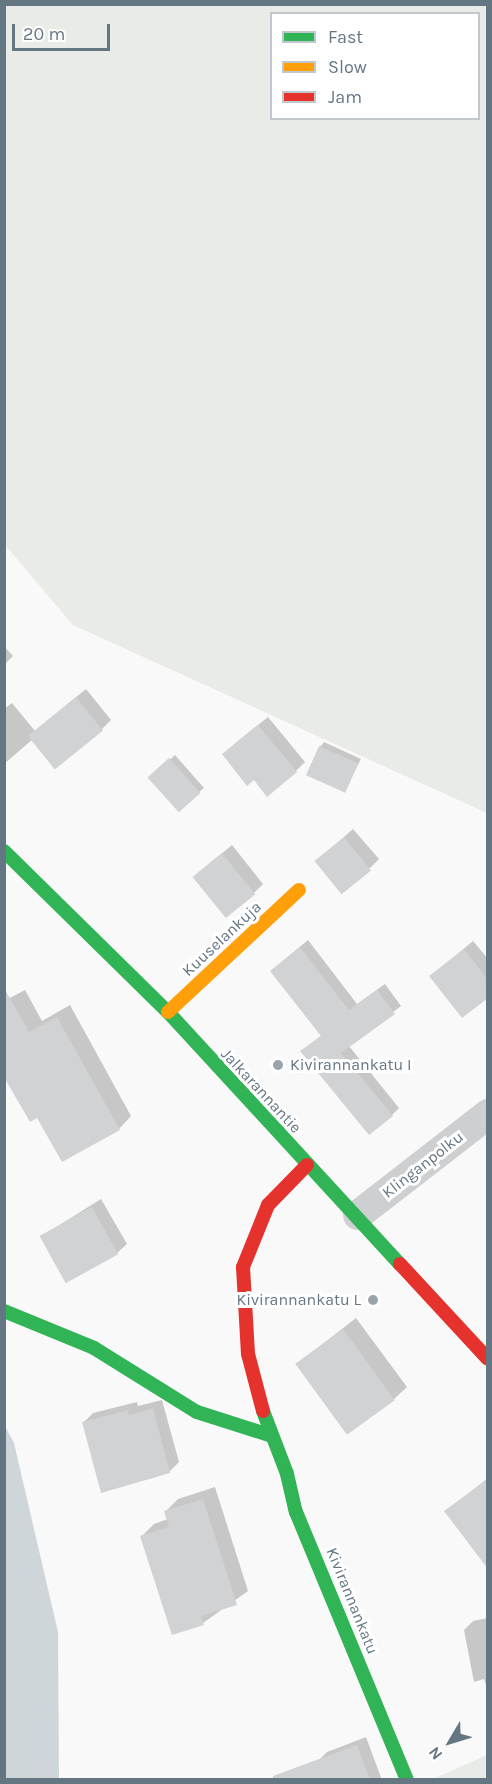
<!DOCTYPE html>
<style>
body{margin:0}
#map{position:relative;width:492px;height:1784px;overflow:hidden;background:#f9f9f9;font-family:Karla,sans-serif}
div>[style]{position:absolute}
.green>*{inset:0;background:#e8ebe6}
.water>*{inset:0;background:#ced6d9}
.shadow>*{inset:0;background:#0003}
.building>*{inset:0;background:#d0d2d3;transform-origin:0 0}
.street>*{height:30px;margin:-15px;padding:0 15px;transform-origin:15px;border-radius:15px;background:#cecfd0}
.fast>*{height:14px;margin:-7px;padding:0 7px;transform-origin:7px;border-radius:7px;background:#30b455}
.slow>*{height:14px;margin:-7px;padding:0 7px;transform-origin:7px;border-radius:7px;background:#ff9f0a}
.jam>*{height:14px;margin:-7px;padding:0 7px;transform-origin:7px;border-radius:7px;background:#e5322d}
.dots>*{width:16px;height:16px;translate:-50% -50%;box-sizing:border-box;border:3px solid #fff;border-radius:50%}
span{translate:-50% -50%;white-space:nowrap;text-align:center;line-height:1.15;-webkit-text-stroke:6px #fff;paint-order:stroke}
.street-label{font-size:16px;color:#657683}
.poi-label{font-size:16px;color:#657683}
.left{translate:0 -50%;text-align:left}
.right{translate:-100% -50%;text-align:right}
.frame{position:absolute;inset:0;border:6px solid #657683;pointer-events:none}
.legend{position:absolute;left:270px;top:12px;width:210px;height:108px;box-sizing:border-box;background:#fff;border:2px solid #c1c8cd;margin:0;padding:8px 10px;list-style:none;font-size:18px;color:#657683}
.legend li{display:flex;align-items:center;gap:12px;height:30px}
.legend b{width:30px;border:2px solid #c1c8cd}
.north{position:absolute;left:420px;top:1712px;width:60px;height:60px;-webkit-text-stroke:4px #fff;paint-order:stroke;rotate:232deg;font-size:16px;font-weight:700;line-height:24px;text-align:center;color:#657683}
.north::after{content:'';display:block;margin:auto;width:21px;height:27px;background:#657683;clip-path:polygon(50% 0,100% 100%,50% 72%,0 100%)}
.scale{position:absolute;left:12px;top:24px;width:98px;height:27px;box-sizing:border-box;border:3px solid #657683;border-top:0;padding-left:8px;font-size:18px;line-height:21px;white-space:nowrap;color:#657683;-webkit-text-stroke:4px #fff;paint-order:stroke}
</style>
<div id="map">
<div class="green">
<div style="clip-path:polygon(evenodd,4px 5px,487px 5px,487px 813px,73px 625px,5px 545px,4px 5px,272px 14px,478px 14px,478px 118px,272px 118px,272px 14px)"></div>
<div style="clip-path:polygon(487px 1755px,487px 1779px,433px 1779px)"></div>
</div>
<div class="water">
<div style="clip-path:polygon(5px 1426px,14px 1443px,58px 1632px,59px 1779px,5px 1779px)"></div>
</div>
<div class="shadow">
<div style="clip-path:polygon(4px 646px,13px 656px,4px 665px)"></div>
<div style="clip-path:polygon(86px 689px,111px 720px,102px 729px,33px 739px,4px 764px,4px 709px,12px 703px,35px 731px)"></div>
<div style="clip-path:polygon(268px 717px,305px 762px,296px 771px,233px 745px)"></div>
<div style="clip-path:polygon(324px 742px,361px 759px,345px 790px,320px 747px)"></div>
<div style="clip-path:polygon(175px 755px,204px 788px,199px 792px,150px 778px)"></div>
<div style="clip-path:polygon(353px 829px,379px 859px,370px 868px,326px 853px)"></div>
<div style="clip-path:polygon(232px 845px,263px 884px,254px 893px,204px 868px)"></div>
<div style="clip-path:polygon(308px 940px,357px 1004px,385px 984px,401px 1006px,349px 1046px,399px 1108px,392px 1115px,302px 1051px,322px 1035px,279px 964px)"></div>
<div style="clip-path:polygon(473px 941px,488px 959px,488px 996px,431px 976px)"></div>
<div style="clip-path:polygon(25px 990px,42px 1021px,70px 1005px,131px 1116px,119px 1129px,38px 1116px,4px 1001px)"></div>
<div style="clip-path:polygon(101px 1199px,127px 1244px,117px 1253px,42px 1236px)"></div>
<div style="clip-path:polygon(356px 1318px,407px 1387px,394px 1399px,297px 1364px)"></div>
<div style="clip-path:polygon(162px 1400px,179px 1462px,169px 1472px,84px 1422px,93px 1413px,137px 1402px,138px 1406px)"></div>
<div style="clip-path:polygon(488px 1478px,488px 1557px,446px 1511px)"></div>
<div style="clip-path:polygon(215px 1487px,248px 1591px,203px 1623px,142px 1536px,154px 1524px,168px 1519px,166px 1511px,178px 1499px)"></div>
<div style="clip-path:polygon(488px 1618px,488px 1691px,484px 1679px,474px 1682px,464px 1630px,473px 1621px)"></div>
<div style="clip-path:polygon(366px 1737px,382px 1780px,325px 1780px,318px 1761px,327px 1752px)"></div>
</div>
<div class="building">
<div style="left:76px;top:697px;width:43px;height:62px;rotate:51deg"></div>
<div style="clip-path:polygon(258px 725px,297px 772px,267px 797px,254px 780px,247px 786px,222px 754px)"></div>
<div style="left:319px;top:746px;width:43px;height:32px;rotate:24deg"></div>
<div style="left:169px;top:758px;width:47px;height:29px;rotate:48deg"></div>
<div style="left:344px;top:837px;width:43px;height:38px;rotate:51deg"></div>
<div style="left:222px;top:853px;width:53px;height:38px;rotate:51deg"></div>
<div style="clip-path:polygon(300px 947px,349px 1010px,377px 990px,395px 1014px,341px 1053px,393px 1116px,369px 1135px,300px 1051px,321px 1036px,270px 971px)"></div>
<div style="clip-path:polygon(464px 949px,488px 980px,488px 998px,462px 1018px,429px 976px)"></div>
<div style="clip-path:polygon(4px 988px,29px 1032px,57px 1017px,120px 1130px,62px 1162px,37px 1118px,30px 1122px,4px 1077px)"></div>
<div style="left:92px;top:1207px;width:54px;height:60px;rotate:61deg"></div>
<div style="left:343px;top:1329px;width:88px;height:59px;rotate:54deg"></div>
<div style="clip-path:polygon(153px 1408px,170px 1473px,101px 1493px,82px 1422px,128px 1410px,129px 1415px)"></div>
<div style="clip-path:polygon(488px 1479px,488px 1569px,444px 1511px)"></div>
<div style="clip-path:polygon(203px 1499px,237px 1605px,201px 1616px,204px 1625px,172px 1635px,140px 1536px,169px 1527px,164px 1511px)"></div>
<div style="clip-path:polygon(357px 1745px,370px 1779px,273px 1779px,273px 1776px)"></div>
</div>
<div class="street">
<div style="left:358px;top:1215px;width:165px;rotate:-37.8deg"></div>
</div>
<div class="fast">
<div style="left:4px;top:851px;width:230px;rotate:44.5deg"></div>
<div style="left:168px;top:1012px;width:343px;rotate:47.4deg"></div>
<div style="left:4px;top:1311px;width:97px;rotate:22.3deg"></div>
<div style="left:94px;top:1348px;width:121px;rotate:31.9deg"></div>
<div style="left:197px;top:1412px;width:76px;rotate:17.7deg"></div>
<div style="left:263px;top:1411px;width:67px;rotate:69.1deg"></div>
<div style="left:287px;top:1474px;width:39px;rotate:77deg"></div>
<div style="left:296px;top:1512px;width:290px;rotate:67.5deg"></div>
</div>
<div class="slow">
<div style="left:168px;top:1012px;width:179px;rotate:-43deg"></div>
</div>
<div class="jam">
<div style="left:400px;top:1264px;width:129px;rotate:47.2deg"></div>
<div style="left:263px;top:1411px;width:59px;rotate:-104.7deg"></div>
<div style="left:248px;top:1354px;width:87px;rotate:-93.3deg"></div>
<div style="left:243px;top:1267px;width:67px;rotate:-68deg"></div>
<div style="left:268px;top:1205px;width:56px;rotate:-45.7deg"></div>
</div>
<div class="dots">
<div style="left:278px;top:1065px;background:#99a4ac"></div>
<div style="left:373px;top:1300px;background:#99a4ac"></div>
</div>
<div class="street-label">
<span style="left:222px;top:939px;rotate:-43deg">Kuuselankuja</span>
<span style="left:261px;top:1091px;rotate:47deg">Jalkarannantie</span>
<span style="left:423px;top:1165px;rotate:-38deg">Klinganpolku</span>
<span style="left:352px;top:1601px;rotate:68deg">Kivirannankatu</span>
</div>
<div class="poi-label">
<span class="left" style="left:290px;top:1065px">Kivirannankatu I</span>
<span class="right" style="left:361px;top:1300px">Kivirannankatu L</span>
</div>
<div class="frame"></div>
<ul class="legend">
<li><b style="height:8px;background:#30b455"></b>Fast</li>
<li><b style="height:8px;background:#ff9f0a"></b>Slow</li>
<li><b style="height:8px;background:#e5322d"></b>Jam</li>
</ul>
<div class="north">N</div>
<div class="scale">20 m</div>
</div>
